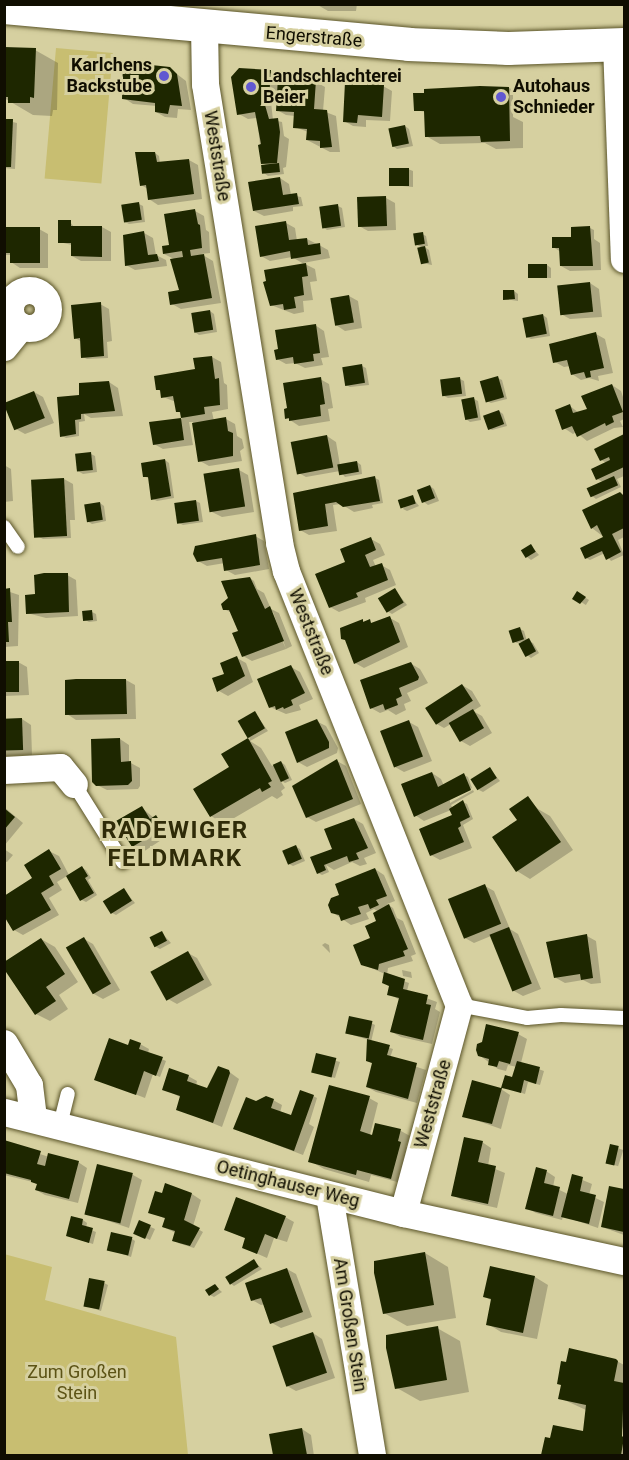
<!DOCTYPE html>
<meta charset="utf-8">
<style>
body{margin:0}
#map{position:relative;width:629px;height:1460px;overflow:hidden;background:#d6d0a0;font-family:Roboto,sans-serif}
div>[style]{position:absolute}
.green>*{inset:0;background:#c8be71;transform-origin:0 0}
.shadow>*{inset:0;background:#0003;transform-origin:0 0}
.building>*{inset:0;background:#1e2700;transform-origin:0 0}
.roads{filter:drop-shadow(0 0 2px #5b5529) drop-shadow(0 0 2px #5b5529)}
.service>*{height:14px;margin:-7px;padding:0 7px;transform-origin:7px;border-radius:7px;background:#fff}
.minor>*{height:27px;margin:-13.5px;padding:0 13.5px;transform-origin:13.5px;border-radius:13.5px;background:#fff}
.minor>.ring{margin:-13.5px;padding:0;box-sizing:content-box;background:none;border:27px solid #fff;border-radius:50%}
.secondary>*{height:33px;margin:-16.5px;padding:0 16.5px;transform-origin:16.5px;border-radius:16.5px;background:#fff}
.dots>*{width:16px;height:16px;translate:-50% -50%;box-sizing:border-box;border:3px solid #d6d0a0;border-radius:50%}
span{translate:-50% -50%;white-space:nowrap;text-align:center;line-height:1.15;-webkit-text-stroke:6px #d6d0a0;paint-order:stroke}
.street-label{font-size:18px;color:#100e01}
.poi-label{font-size:18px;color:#100e01;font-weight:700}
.right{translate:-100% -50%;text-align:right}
.left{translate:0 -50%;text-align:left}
.park-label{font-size:18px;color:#5c5315}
.district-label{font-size:24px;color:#2f2b08;font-weight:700;letter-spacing:1.5px}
.frame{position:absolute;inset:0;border:6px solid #100e01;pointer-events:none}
</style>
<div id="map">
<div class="green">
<div style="left:56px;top:48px;width:57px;height:131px;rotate:5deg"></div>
<div style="clip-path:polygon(4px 1254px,52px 1267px,45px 1300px,176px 1337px,188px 1455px,5px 1455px)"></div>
</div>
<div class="shadow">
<div style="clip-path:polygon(357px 4px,356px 11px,328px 11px,316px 4px)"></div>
<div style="clip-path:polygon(4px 49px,35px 50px,58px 63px,57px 110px,53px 110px,52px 116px,33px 115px,4px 98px)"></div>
<div style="clip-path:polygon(169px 68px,186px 81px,191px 110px,178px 109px,177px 118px,165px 117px,156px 112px,157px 106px,133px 104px,124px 98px)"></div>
<div style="clip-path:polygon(270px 71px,279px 76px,279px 79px,316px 82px,325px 87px,323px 111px,336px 116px,340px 152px,330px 152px,307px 140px,308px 132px,295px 127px,295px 116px,286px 115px,277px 110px,278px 103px,271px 102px,273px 120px,282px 122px,284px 136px,289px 139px,286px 167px,283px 168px,284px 174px,268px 176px,264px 173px,268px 166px,262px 163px,257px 118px,248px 119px,239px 114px)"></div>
<div style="clip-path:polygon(383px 86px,392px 91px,390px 121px,366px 120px,366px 127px,353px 126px,344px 121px)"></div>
<div style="clip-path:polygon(509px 88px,513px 90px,513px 117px,523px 122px,523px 148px,496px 149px,485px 143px,440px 144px,426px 136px,426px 112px,415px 110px)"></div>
<div style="clip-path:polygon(4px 120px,17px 123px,15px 169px,4px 168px)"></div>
<div style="clip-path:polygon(405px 126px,409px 129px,413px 146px,397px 149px,393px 146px)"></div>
<div style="clip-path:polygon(155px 153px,159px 156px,160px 164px,189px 160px,198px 165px,202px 199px,158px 205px,149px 199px,148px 189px,141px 185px)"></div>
<div style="clip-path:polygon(408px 169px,413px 171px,413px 187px,391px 185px)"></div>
<div style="clip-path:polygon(280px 178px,289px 184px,291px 195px,301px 197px,303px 206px,293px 207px,293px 211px,264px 216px,254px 211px)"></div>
<div style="clip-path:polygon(386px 198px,395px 203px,396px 230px,368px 231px,359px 226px)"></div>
<div style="clip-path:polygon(139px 204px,143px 206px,145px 222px,129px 224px,125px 222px)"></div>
<div style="clip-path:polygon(338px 206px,342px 208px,345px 227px,327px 230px,323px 227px)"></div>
<div style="clip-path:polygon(195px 211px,204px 216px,206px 230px,209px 232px,210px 253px,201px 254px,213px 261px,221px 303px,181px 309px,172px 304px,181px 291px,176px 260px,164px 254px)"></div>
<div style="clip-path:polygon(70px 222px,74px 227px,102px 227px,111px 232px,111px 261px,81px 261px,72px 256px,72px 245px,59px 242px)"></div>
<div style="clip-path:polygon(286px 223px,295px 228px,297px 241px,307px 239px,319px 245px,328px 250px,330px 258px,303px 263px,315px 269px,317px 281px,310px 282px,313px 300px,303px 301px,304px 312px,294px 314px,271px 305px,304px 264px,292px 257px,270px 261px,261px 256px)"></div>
<div style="clip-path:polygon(4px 228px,39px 229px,48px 234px,48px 268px,20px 268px,11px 262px,11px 255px,4px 255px)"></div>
<div style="clip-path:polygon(590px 228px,594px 230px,594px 239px,600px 243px,601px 270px,570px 271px,561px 266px,561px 252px,553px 247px,577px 238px)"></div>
<div style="clip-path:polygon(144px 233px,153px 238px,156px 255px,166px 260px,167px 266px,135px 270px,126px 265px)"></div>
<div style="clip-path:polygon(422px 234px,426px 236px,428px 246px,423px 246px,429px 250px,432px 265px,422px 263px,423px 248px,417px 245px)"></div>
<div style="clip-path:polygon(547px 265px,551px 268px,551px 278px,529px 277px)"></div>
<div style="clip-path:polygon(590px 283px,599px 289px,602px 317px,570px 319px,561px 314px)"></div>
<div style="clip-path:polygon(514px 291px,518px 294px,518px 301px,505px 299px)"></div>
<div style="clip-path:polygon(349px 296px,358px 301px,362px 328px,345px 331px,336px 325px)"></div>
<div style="clip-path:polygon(100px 304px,109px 309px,112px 341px,107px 342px,108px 358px,87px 359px,83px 357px,82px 342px,75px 338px)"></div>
<div style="clip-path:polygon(210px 311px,214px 314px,217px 332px,199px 335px,195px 332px)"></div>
<div style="clip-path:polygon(543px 315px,547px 318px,550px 336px,531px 339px,527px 337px)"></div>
<div style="clip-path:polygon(315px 325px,324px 331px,329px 357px,321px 358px,323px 365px,305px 368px,295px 363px,286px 364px,277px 359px,280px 350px)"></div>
<div style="clip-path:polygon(596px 334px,605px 339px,613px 373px,598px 376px,599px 381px,589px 378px,581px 380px,572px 374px,570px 366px,564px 367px,555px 362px)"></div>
<div style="clip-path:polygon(212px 357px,221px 362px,224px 383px,227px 385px,228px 409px,212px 412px,214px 421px,226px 419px,235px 424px,237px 436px,242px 439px,244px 448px,240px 451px,242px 461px,209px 466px,200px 461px,193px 422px,189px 422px,193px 445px,163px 449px,154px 444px,151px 424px,182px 419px,176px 402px,163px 397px,162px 392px,157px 389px,197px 370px)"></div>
<div style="clip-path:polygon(362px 366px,366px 368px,369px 385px,350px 387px,346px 385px)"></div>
<div style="clip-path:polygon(498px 378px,502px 380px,507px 399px,491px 403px,487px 401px)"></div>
<div style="clip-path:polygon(320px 379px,329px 384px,333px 408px,328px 409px,330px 421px,299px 426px,287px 418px)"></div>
<div style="clip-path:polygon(460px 379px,464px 381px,466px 396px,448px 398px,444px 396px)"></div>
<div style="clip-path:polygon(109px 382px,118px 388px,123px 416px,91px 418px,84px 414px,85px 421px,79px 422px,79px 436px,66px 438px,62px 436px,81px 397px)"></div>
<div style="clip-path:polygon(612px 385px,621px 391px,624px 400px,624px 419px,620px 421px,623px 427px,614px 428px,587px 441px,576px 432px,573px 434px,564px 428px,570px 406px,579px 413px,589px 409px)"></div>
<div style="clip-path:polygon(34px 392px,43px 397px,54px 423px,25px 434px,16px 429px)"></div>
<div style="clip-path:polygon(474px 399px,478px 401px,481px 420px,470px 422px,466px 419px)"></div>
<div style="clip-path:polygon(499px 411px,503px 414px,507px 426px,492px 430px,488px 428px)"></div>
<div style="clip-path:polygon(327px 436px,336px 442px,340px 465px,357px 462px,361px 465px,362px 474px,345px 477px,340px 471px,306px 477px,297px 472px)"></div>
<div style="clip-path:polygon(624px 436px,624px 476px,617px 479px,621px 487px,596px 499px,592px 496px,603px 482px,597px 479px,607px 463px,601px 460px,596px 450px)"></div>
<div style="clip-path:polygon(91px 454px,95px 456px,97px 472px,83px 474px,78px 471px)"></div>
<div style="clip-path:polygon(165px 460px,169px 463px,174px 498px,157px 501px,153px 499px,150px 479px,144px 476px)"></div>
<div style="clip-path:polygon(4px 465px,11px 469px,13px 501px,4px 502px)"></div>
<div style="clip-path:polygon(239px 470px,248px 475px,254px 512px,222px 517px,212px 512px)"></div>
<div style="clip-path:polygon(375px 478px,379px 480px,383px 503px,372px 505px,373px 508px,354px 512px,341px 504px,333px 505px,337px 531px,309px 535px,300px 530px,294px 495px)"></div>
<div style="clip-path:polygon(64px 479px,73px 484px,75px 520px,70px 520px,71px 538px,43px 539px,39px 537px,38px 518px,35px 516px,33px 481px)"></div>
<div style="clip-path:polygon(430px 486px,434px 489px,439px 501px,428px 505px,424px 502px)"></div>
<div style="clip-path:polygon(620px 493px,624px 496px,624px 537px,618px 540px,624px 555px,611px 561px,605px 553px,590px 560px,586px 558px,605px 538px,592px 528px)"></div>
<div style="clip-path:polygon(412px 497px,419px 506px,407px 511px,403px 509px)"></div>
<div style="clip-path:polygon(196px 501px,200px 503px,203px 522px,183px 525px,179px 523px)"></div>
<div style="clip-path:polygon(100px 503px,104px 506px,106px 521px,92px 524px,87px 521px)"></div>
<div style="clip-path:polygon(255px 536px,264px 541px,269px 569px,235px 575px,226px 570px,225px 563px,207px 566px,198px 561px)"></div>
<div style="clip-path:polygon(371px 539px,380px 544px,385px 555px,373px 560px,376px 567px,381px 565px,390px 570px,396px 585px,365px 598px,366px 602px,339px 612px,330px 607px,347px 563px)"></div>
<div style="clip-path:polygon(531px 546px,539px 555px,531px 560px,527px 557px)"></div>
<div style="clip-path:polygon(67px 575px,76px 580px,78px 616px,46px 618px,27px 613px,35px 596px)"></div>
<div style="clip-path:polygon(250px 578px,254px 581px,257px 589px,264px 593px,271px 609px,279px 613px,292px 646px,286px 649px,273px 612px,270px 612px,286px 649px,252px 661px,243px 656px,240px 632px,232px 613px,224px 609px,223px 602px,230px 599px)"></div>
<div style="clip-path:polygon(4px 590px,19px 595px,18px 646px,4px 647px)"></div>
<div style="clip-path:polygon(395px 590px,407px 605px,392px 614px,387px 611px)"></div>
<div style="left:578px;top:593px;width:13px;height:6px;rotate:32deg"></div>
<div style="clip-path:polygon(92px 612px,96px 614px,97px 621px,89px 622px,85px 620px)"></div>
<div style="clip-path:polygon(390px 618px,399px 623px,408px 647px,364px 668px,355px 663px,362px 621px,375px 624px)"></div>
<div style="clip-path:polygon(520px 629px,524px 631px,527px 641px,533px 643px,539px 653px,531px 658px,527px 655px,527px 641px,517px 643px,513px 641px)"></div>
<div style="clip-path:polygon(237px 658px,246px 663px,253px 682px,228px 696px,219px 691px)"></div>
<div style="clip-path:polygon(18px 662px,27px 667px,29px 695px,4px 696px,4px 663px)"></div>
<div style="clip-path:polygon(410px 663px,420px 669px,428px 683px,407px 693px,411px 701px,404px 704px,406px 710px,396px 715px,388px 710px,380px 713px,371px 708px)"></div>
<div style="clip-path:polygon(291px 667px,300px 672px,313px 699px,299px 705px,301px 710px,286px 714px,270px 707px)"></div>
<div style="clip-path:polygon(126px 680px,135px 685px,136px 719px,76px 720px,67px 714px,67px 681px)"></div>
<div style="clip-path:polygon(462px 685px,472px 691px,481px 706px,473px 711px,482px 716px,492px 733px,470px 746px,461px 741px,451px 724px,444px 728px,435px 723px)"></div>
<div style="clip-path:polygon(255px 713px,268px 731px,250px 741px,261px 748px,272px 766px,281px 762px,285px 765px,292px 780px,285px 783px,280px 780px,285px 788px,281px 791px,283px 795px,277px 799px,272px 796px,224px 824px,211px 816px,231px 768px,223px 754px,250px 739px,240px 722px)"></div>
<div style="clip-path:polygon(22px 719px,31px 725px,32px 755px,4px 756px,4px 720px)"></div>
<div style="clip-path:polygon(316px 721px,326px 726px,338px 748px,337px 753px,307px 767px,298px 762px)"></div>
<div style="clip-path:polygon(409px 722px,418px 727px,432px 761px,404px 772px,395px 767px)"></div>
<div style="clip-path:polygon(120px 739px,129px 745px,129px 762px,140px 768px,140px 786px,138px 789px,107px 790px,97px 785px)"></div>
<div style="clip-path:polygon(337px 761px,346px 766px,361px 804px,316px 822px,307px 817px)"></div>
<div style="clip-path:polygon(490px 769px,500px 781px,483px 792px,479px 790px)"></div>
<div style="clip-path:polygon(432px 773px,441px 779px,444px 786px,464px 775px,468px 777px,472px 788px,450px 800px,450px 803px,473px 790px,474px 792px,451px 805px,453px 809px,463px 802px,467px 804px,473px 819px,463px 825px,472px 848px,440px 860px,431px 855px,454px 816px,451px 810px,424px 821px,415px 815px)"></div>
<div style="clip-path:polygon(528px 798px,538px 809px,550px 816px,573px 850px,530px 879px,517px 871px,520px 820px)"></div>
<div style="clip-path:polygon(4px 807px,23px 823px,4px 846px)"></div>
<div style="clip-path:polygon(142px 808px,154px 818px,165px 822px,172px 833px,143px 852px,133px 846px,119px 822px)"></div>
<div style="clip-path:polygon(354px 819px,363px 824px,376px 853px,364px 858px,367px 864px,360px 866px,352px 862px,334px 870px,326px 865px,329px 872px,322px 875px,318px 873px)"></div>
<div style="clip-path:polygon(295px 846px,300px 849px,305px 861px,293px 866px,289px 864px)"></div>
<div style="clip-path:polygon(4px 849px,13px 855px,7px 862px,4px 861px)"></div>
<div style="clip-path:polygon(49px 851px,59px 856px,69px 875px,82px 868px,86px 870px,91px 878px,88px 880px,97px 895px,86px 902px,82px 900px,67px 876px,57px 882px,62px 890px,49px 898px,59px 915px,23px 935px,14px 930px)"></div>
<div style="clip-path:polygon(375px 869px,384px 875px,395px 901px,387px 904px,393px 908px,397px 918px,403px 921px,416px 954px,411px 956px,413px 961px,388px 968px,387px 975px,409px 983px,407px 991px,437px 1002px,435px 1009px,440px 1012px,432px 1044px,401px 1037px,392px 1032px,400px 1000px,389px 994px,391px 986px,385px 974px,362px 964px,378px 922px,379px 912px,374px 909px,366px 913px,369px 919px,351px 925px,332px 912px,341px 896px)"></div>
<div style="clip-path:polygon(485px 886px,494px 891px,510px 929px,518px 934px,541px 989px,523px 996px,514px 991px,491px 936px,474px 943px,465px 938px)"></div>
<div style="clip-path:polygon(124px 890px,135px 903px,116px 915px,112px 913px)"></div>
<div style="clip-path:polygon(162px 933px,171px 943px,160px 949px,156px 947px)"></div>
<div style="clip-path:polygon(587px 936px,596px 941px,601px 983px,591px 984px,583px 980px,565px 983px,556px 978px)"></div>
<div style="clip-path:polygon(41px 939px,55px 947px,78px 982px,59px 995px,68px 1009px,50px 1021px,36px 1014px)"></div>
<div style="clip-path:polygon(84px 939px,93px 944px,120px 990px,103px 999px,94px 994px)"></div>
<div style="clip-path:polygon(325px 943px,329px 945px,330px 953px,322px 945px)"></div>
<div style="clip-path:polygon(188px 953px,197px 958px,212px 985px,177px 1004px,168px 999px,153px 972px)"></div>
<div style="clip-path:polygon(402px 970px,411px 972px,412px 978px,403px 976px)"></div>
<div style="clip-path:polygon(371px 1023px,375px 1025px,371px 1042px,393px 1049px,390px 1058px,426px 1070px,417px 1103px,376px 1092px,367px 1087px,373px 1064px,367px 1060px,369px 1040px,346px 1033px)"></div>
<div style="clip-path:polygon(518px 1034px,527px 1039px,521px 1063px,544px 1071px,540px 1085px,528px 1082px,525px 1094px,503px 1087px,513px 1079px,517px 1067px,508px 1065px,506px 1071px,498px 1069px,479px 1055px)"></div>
<div style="clip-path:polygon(140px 1044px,149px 1049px,148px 1053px,166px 1061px,160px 1077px,153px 1074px,145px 1098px,96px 1079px,129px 1047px)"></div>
<div style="clip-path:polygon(317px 1055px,340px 1062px,335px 1078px,316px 1073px)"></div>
<div style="clip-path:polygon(228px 1071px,239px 1079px,222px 1127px,178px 1109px,182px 1098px,164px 1089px,188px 1076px,197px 1081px,196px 1086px,208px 1090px)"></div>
<div style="clip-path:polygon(501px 1089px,510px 1095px,501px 1129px,464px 1116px)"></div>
<div style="clip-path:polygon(313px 1096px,317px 1098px,309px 1124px,314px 1127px,303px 1155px,235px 1129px,256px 1103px,273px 1100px,282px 1105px,280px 1113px,292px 1117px)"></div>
<div style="clip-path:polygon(369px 1098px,378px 1103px,370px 1135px,401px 1131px,410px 1136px,406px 1147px,410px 1149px,401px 1183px,371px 1175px,369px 1182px,324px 1169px,310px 1161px)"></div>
<div style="clip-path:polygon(4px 1142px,49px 1157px,78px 1162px,87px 1168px,78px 1203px,45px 1195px,36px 1190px,38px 1185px,33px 1182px,4px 1175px)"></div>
<div style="clip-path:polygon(482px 1142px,491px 1148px,488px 1166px,505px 1173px,497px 1208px,462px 1200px,453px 1195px)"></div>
<div style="left:611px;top:1146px;width:13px;height:17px;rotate:18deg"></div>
<div style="clip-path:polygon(98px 1166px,133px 1175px,142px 1180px,129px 1228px,85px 1213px)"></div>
<div style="clip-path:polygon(546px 1171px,555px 1177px,553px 1187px,568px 1194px,573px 1176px,592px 1184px,589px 1195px,604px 1202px,598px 1228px,563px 1216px,562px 1220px,536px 1213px,527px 1208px)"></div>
<div style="clip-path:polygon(610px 1188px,624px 1191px,624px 1235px,602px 1227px)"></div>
<div style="clip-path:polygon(192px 1194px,201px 1200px,193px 1226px,203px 1232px,194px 1248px,178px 1243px,176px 1233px,163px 1227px,166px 1219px,150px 1212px)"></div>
<div style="clip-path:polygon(285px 1217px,294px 1222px,287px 1242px,274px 1238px,267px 1258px,244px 1248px,247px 1239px,226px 1230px)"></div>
<div style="clip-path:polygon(83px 1220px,87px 1223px,86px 1228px,96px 1232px,93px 1244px,68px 1236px)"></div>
<div style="clip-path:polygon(140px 1222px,155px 1229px,150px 1240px,140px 1235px)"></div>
<div style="clip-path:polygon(131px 1238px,135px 1241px,131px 1257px,108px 1249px)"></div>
<div style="clip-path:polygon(425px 1253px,448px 1267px,456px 1318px,407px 1326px,384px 1313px)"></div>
<div style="clip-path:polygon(254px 1261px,262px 1269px,234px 1286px,230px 1283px)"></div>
<div style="clip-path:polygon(491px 1268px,535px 1277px,548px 1285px,537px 1339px,501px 1332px,488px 1324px,493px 1301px,485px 1297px)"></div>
<div style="clip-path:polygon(287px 1269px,296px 1274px,312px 1317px,281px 1328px,272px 1323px,265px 1304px,261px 1305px,252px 1300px)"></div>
<div style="clip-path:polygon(104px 1283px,108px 1285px,101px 1311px,84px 1305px)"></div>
<div style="clip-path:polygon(215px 1286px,222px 1292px,214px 1297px,210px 1295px)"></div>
<div style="clip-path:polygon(437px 1328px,460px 1341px,469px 1392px,420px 1401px,397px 1388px)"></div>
<div style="clip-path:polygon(313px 1333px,322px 1339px,335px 1378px,296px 1391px,287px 1386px)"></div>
<div style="clip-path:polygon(615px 1360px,624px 1365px,624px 1422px,619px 1443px,622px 1444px,624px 1433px,624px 1456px,543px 1456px,547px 1439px,584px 1433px,586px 1410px,560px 1398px)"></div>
<div style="clip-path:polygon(302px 1429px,311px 1435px,314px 1456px,274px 1456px,270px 1435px)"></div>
</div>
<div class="building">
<div style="clip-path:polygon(4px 47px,36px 48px,34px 98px,30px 97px,30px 103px,8px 103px,8px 97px,4px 97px)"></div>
<div style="clip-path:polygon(123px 62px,170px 67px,177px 74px,182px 106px,170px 105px,168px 114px,155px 112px,155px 103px,122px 99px)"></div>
<div style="clip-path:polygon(239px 68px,271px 70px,269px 98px,263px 98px,269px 119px,278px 118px,280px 132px,277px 163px,261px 164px,258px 145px,261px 144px,255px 112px,237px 115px,231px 77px)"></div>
<div style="clip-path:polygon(278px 77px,316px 80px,314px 109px,327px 110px,332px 147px,320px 148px,320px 141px,306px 140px,307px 129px,293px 128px,294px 112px,276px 111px)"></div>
<div style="clip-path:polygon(345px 82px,384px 85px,382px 117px,358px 115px,357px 123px,343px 122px)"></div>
<div style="clip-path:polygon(480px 86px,509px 87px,510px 141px,481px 142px,480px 136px,425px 137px,424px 111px,414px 111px,413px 93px,424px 93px,424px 89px)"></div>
<div style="clip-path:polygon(4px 119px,13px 119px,11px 167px,4px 167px)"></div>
<div style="left:405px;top:125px;width:19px;height:17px;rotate:78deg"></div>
<div style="clip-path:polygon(135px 152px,155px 152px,157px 162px,189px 159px,194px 194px,148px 200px,146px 185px,140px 186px)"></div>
<div style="left:279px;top:163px;width:9px;height:18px;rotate:84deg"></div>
<div style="left:389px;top:168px;width:20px;height:18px"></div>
<div style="clip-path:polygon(280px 177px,283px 195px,297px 193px,299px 204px,253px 211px,248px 182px)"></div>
<div style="left:386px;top:196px;width:30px;height:29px;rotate:88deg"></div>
<div style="left:139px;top:202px;width:18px;height:18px;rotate:81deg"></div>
<div style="left:338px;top:204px;width:22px;height:19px;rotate:82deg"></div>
<div style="clip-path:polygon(195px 209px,198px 224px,200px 225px,202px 248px,190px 250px,191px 256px,204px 254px,212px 298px,170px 305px,168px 292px,179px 290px,170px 259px,183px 257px,182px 251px,163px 254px,162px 246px,169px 245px,164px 214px)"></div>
<div style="clip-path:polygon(58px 220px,71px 220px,71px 226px,102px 226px,102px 257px,71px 256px,71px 243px,58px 243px)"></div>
<div style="clip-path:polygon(286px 221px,289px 240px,307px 238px,308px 245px,320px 243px,321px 254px,291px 259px,290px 251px,260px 257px,255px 226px)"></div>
<div style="clip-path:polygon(590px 226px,593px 266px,560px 266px,559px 248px,552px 248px,552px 237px,571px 237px,571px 227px)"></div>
<div style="clip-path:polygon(4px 227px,40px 227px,40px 263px,10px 263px,10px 253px,4px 253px)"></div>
<div style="clip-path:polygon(144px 231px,148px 255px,157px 254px,159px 261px,125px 266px,123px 235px)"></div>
<div style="left:423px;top:232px;width:12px;height:10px;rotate:81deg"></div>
<div style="left:425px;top:246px;width:17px;height:8px;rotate:77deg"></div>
<div style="clip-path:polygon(306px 263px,308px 276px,302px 277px,304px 295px,294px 297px,296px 308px,284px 310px,283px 304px,270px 306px,263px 282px,266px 281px,264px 270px)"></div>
<div style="left:528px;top:264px;width:19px;height:14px"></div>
<div style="left:590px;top:282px;width:30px;height:33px;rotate:84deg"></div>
<div style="clip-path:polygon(503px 290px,514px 290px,515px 299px,503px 300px)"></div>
<div style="left:349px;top:295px;width:28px;height:19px;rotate:80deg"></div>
<div style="clip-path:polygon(101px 302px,104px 356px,81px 358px,80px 338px,74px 339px,71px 305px)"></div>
<div style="left:210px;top:310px;width:20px;height:19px;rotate:81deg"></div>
<div style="left:543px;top:314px;width:20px;height:21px;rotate:79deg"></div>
<div style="clip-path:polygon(316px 324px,320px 353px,313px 354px,314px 361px,294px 364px,293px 357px,276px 360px,274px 350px,278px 349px,275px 330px)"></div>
<div style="clip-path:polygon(596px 332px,604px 368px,590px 371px,591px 377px,586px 378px,584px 372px,571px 375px,567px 360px,553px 363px,549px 344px)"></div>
<div style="clip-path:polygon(212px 356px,215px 379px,219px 378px,220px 405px,204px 407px,205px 414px,181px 418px,184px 440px,153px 445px,149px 422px,181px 418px,180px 412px,176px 412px,173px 396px,161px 398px,160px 390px,156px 390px,154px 376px,195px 369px,193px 358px)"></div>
<div style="left:362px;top:364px;width:19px;height:20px;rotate:81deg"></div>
<div style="left:498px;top:376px;width:22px;height:19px;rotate:74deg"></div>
<div style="clip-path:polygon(321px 377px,325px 404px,320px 405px,321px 416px,289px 421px,289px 418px,285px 419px,284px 409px,287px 408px,283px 383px)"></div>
<div style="left:460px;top:377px;width:17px;height:20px;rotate:83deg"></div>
<div style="clip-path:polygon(109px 381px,115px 411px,81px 414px,81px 419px,75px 420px,76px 434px,60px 437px,57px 397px,79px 395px,79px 383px)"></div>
<div style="clip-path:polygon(612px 384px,623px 412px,612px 416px,614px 422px,606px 426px,605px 423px,577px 437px,572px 426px,562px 430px,555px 410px,570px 404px,573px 413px,587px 409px,581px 396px)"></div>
<div style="left:34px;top:391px;width:29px;height:33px;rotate:68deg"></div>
<div style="left:474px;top:397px;width:21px;height:13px;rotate:79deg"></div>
<div style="left:499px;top:410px;width:15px;height:17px;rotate:70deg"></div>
<div style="clip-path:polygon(226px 417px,228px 431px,233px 433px,233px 456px,198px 462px,192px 423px)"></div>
<div style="clip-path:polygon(624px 434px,624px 467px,596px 480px,591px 469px,610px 460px,609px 457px,600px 461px,594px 449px)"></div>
<div style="left:327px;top:435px;width:33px;height:37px;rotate:79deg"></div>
<div style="left:91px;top:452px;width:18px;height:16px;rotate:84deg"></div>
<div style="clip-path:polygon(165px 459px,171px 496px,151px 500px,148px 477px,143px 477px,141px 463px)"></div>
<div style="left:357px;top:461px;width:11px;height:20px;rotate:80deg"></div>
<div style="left:239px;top:468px;width:39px;height:36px;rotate:81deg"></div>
<div style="clip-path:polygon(375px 476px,380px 501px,343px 507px,336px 502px,325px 504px,328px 526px,299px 531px,293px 493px)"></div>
<div style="left:614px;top:476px;width:10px;height:30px;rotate:66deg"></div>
<div style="left:64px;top:478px;width:58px;height:33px;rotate:87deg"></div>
<div style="left:430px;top:485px;width:14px;height:14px;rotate:69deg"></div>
<div style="clip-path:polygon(620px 492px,624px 496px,624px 528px,612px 534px,621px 552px,606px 560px,602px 551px,585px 559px,580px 548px,603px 537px,597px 525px,591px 529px,582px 510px)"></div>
<div style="left:413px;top:495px;width:9px;height:16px;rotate:72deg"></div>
<div style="left:196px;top:500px;width:21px;height:22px;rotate:82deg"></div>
<div style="left:100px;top:502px;width:18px;height:16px;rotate:81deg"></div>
<div style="clip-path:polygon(256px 534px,260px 565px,224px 571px,222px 558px,197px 562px,193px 554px,195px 546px)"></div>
<div style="clip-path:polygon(371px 537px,376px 550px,365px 555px,370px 567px,382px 563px,388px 580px,356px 593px,358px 597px,329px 608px,315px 574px,345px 562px,340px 549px)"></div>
<div style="left:531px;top:544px;width:9px;height:12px;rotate:58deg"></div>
<div style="clip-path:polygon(44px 573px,68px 573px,69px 612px,26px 614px,25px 595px,35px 594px,34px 575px)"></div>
<div style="clip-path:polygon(250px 577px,265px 609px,270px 606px,284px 641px,242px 657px,232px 633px,238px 631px,229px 610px,223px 610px,221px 604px,228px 598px,221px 581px)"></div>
<div style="clip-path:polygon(10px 588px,12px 622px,8px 622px,9px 642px,4px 642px,4px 589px)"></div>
<div style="left:395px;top:588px;width:17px;height:20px;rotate:59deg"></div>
<div style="clip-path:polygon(577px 591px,586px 597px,580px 604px,572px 599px)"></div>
<div style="left:92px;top:610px;width:10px;height:10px;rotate:84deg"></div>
<div style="clip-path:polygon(390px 616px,400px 642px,354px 664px,345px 640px,341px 639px,340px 628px,363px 619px,363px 622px,370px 619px,371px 623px)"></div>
<div style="left:520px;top:627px;width:13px;height:12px;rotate:72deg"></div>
<div style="left:529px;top:638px;width:15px;height:12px;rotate:62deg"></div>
<div style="clip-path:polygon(237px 656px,245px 676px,217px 692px,212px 678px,224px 674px,220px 663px)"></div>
<div style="left:4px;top:661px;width:15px;height:31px"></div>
<div style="clip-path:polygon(411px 662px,419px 677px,418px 680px,399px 688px,402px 696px,396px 699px,398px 705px,385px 710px,383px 704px,370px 709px,360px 680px)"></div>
<div style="clip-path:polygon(291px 665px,305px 693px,291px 700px,293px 705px,284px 709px,283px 707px,276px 710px,275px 706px,269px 708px,257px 679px)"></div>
<div style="clip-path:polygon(76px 679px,126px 679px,127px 714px,65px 715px,65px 680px)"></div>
<div style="left:462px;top:684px;width:20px;height:44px;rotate:57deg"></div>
<div style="left:473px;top:709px;width:22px;height:28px;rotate:60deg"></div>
<div style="left:255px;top:711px;width:20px;height:20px;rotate:60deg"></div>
<div style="left:22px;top:718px;width:32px;height:18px;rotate:88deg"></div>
<div style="clip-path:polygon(317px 719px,329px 742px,329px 748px,297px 763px,285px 732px)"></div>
<div style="left:409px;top:720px;width:39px;height:31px;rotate:69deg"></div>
<div style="clip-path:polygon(120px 738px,121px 762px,131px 761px,132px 781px,128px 785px,96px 786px,92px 782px,91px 739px)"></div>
<div style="clip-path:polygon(248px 738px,272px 781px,268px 783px,271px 787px,262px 792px,260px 788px,210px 817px,193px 789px,229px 767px,221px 754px)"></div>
<div style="clip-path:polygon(337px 759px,353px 799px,306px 818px,292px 786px)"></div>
<div style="left:281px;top:761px;width:19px;height:9px;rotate:65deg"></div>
<div style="left:490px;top:767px;width:13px;height:23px;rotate:58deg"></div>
<div style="clip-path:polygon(432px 772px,438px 787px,464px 773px,471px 790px,414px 817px,401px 784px)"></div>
<div style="clip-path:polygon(528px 796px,561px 842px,516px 872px,492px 837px,517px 820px,509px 809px)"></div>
<div style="clip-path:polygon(463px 800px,470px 817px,460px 822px,461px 826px,458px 828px,464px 842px,430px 856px,419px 829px,452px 815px,449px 809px)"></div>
<div style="clip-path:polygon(142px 806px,150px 819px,156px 815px,164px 828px,132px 847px,116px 821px)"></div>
<div style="clip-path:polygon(4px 808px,15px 817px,4px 830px)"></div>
<div style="clip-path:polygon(354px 818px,368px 848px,356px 853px,359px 859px,349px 862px,347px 856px,324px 865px,326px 870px,317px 874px,310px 857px,332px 849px,324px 829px)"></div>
<div style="left:296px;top:845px;width:15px;height:15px;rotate:67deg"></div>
<div style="clip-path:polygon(49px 849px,61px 869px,49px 876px,54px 885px,41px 893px,51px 910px,13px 931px,4px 916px,4px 896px,32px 878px,24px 865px)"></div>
<div style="clip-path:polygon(82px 866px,88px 876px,85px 878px,94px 893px,80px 901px,66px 876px)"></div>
<div style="clip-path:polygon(375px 868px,387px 896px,376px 900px,379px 905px,370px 909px,368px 904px,358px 907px,361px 914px,341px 921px,339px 915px,331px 913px,328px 905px,331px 898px,339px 895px,335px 884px)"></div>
<div style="left:485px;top:884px;width:43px;height:40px;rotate:68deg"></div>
<div style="left:124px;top:888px;width:15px;height:25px;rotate:58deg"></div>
<div style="clip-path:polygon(389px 904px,408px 949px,403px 951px,405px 956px,379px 964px,378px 970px,361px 965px,353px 945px,370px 938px,365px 926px,376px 921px,373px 913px)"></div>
<div style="left:509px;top:927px;width:61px;height:21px;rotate:68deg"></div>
<div style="left:162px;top:931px;width:11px;height:14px;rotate:63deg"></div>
<div style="clip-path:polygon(587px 934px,593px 978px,581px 980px,580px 974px,554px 978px,546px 942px)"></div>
<div style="left:84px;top:937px;width:54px;height:21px;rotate:60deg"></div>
<div style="clip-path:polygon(41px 938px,65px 974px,46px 987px,56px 1001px,35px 1015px,4px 969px,4px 962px)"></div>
<div style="left:188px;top:951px;width:33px;height:43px;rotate:61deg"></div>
<div style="clip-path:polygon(384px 972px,405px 979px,403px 989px,428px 995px,426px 1004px,431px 1005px,423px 1040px,390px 1032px,399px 998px,387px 995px,389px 986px,382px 983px)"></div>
<div style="left:349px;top:1016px;width:24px;height:18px;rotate:12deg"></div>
<div style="clip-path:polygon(486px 1024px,519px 1032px,510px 1064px,499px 1061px,497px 1067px,488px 1065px,489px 1059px,478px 1056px,476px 1050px,477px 1044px,482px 1042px)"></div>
<div style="clip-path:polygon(109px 1038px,128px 1045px,130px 1039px,141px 1043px,139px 1049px,163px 1057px,156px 1076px,144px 1071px,136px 1095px,94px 1080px)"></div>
<div style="clip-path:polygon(367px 1039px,390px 1045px,387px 1055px,417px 1063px,408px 1099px,366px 1087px,372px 1063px,366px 1061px)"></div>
<div style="left:316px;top:1053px;width:21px;height:20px;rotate:14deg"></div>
<div style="clip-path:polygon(517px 1061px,540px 1067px,536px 1084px,524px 1080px,521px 1093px,502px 1088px,492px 1124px,462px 1117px,472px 1080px,501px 1088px,505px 1075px,512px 1077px)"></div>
<div style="clip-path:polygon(218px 1066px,229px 1070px,230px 1073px,213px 1123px,176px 1110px,180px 1096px,162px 1090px,169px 1068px,189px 1075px,187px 1081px,207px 1088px)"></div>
<div style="clip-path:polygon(329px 1085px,370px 1096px,360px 1131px,372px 1135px,375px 1123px,401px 1129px,398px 1141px,401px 1142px,391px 1179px,357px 1170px,356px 1175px,308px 1162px)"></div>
<div style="clip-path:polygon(300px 1090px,314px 1095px,294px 1151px,233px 1129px,246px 1097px,256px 1101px,266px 1096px,274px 1099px,271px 1108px,291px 1115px)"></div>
<div style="clip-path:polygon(464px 1137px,483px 1141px,478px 1162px,496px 1166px,488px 1204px,451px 1196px)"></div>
<div style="clip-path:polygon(4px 1140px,41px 1151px,37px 1164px,45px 1166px,48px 1153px,79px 1161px,69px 1199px,35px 1190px,37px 1184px,31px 1182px,31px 1180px,4px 1173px)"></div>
<div style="left:610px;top:1144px;width:9px;height:20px;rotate:13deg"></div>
<div style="left:97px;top:1164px;width:37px;height:52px;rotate:14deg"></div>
<div style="clip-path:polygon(536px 1167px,547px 1170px,544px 1183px,560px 1187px,553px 1216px,525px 1209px)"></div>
<div style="clip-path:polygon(572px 1174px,583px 1177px,580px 1191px,596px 1195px,589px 1224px,561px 1217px)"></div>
<div style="clip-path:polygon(165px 1183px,192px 1193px,184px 1220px,200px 1228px,190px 1246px,172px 1241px,175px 1231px,162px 1227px,165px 1218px,148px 1213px,155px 1191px,162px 1193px)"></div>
<div style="clip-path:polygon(609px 1186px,624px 1189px,624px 1232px,601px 1227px)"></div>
<div style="clip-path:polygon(236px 1197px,286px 1216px,277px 1239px,265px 1234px,257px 1254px,242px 1248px,245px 1238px,224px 1230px)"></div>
<div style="clip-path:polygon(71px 1216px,83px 1219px,82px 1225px,93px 1228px,89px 1243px,66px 1236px)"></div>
<div style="left:139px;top:1220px;width:13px;height:15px;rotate:23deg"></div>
<div style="left:111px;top:1232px;width:22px;height:19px;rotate:13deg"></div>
<div style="clip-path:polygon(425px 1252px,434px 1305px,383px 1314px,374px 1273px,374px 1261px)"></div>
<div style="left:254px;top:1259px;width:9px;height:34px;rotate:58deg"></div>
<div style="clip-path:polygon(490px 1266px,535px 1276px,523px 1333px,486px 1325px,491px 1299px,483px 1297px)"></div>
<div style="clip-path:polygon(287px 1268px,303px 1312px,270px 1324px,261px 1298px,251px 1301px,245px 1283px)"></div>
<div style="left:89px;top:1278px;width:16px;height:29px;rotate:11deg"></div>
<div style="clip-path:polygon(215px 1284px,219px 1289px,209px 1296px,205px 1290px)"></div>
<div style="clip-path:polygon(438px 1326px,447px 1380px,395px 1389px,386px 1348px,386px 1335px)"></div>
<div style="left:313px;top:1332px;width:43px;height:43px;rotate:71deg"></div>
<div style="clip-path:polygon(569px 1348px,616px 1359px,618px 1361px,614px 1381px,624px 1383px,622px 1436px,624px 1438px,621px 1455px,541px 1455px,545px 1437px,550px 1438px,553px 1425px,583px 1431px,586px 1405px,558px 1399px,561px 1385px,557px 1384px,561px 1361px,566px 1362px)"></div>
<div style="clip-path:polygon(302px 1428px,307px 1455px,273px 1455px,269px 1434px)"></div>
</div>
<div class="roads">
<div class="service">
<div style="left:4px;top:527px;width:24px;rotate:55deg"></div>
<div style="left:74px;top:784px;width:92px;rotate:57.9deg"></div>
<div style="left:459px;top:1005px;width:69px;rotate:10.8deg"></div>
<div style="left:527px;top:1018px;width:34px;rotate:-5deg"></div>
<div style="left:561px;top:1015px;width:63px;rotate:2.7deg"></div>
<div style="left:60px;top:1125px;width:32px;rotate:-76deg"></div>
</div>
<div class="minor">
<div style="left:204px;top:26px;width:58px;rotate:89deg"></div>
<div style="left:205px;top:84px;width:465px;rotate:80.8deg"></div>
<div style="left:279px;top:543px;width:29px;rotate:76deg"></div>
<div style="left:286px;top:571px;width:467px;rotate:68.3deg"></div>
<div style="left:459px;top:1005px;width:215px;rotate:105.1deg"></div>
<div style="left:616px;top:44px;width:215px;rotate:87.9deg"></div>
<div class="ring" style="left:10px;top:290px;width:11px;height:11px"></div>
<div style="left:4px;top:347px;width:27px;rotate:-51deg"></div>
<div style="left:4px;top:770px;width:56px;rotate:-3.1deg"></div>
<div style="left:60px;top:767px;width:22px;rotate:51deg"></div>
<div style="left:4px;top:1043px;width:49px;rotate:59.2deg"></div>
<div style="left:29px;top:1085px;width:33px;rotate:83deg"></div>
<div style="left:4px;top:1112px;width:412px;rotate:14.2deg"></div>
<div style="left:403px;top:1213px;width:226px;rotate:12.3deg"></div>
<div style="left:329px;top:1195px;width:265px;rotate:80.6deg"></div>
</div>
<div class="secondary">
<div style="left:4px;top:7px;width:406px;rotate:5.2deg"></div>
<div style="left:408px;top:44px;width:100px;rotate:2.3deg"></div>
<div style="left:508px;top:48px;width:116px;rotate:-2deg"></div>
</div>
</div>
<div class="dots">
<div style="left:164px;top:76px;background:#6158d1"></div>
<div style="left:251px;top:87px;background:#6158d1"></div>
<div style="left:501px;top:97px;background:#6158d1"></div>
</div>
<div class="street-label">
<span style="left:314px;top:37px;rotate:5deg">Engerstraße</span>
<span style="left:217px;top:156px;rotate:81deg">Weststraße</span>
<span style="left:311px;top:632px;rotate:68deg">Weststraße</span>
<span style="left:433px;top:1104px;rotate:-74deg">Weststraße</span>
<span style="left:288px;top:1184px;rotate:14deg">Oetinghauser Weg</span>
<span style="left:350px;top:1325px;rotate:81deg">Am Großen Stein</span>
</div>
<div class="poi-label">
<span class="right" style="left:152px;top:76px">Karlchens<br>Backstube</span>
<span class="left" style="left:263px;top:87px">Landschlachterei<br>Beier</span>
<span class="left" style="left:513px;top:97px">Autohaus<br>Schnieder</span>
</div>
<div class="park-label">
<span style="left:77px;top:1383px">Zum Großen<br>Stein</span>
</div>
<div class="district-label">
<span style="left:175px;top:845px">RADEWIGER<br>FELDMARK</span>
</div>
<div class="frame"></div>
</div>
